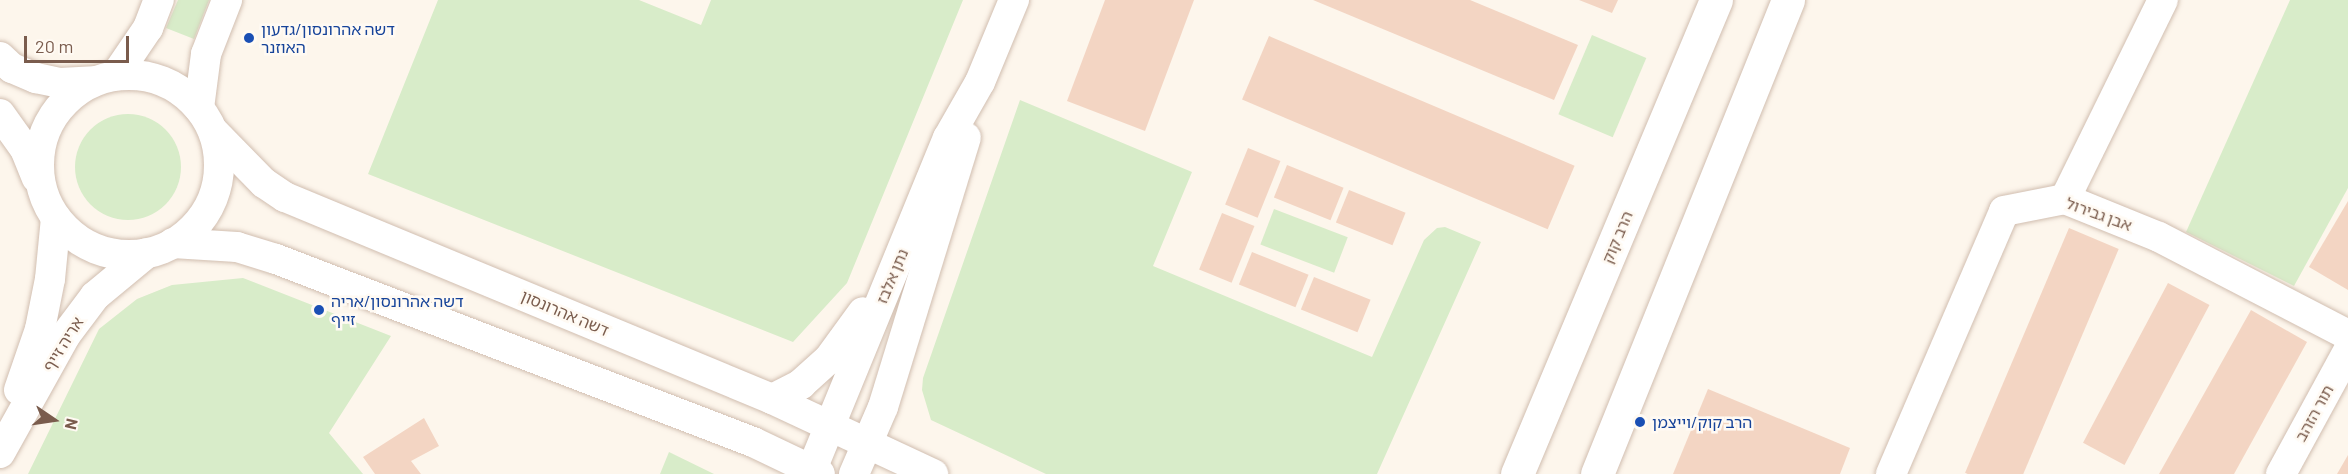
<!DOCTYPE html>
<meta charset="utf-8">
<style>
body{margin:0}
#map{position:relative;width:2348px;height:474px;overflow:hidden;background:#fdf6ec;font-family:Barlow,"Noto Sans Hebrew",sans-serif}
div>[style]{position:absolute}
.green>*{inset:0;background:#d8ecc9;transform-origin:0 0}
.round{border-radius:50%}
.building>*{inset:0;background:#f3d5c3;transform-origin:0 0}
.roads{filter:drop-shadow(0 0 2px #d1beb0) drop-shadow(0 0 2px #d1beb0)}
.minor>*{height:30px;margin:-15px;padding:0 15px;transform-origin:15px;border-radius:15px;background:#fff}
.minor>.ring{margin:-15px;padding:0;box-sizing:content-box;background:none;border:30px solid #fff;border-radius:50%}
.secondary>*{height:33px;margin:-16.5px;padding:0 16.5px;transform-origin:16.5px;border-radius:16.5px;background:#fff}
.dots>*{width:16px;height:16px;translate:-50% -50%;box-sizing:border-box;border:3px solid #fffaf3;border-radius:50%}
span{translate:-50% -50%;white-space:nowrap;text-align:center;line-height:1.15;-webkit-text-stroke:5px #fffaf3;paint-order:stroke}
.transit-label{font-size:16px;color:#164399}
.left{translate:0 -50%;text-align:left}
.street-label{font-size:16px;color:#7a5c4d}
.north{position:absolute;left:24px;top:390px;width:60px;height:60px;-webkit-text-stroke:4px #fffaf3;paint-order:stroke;rotate:103deg;font-size:16px;font-weight:700;line-height:24px;text-align:center;color:#7a5c4d}
.north::after{content:'';display:block;margin:auto;width:21px;height:27px;background:#7a5c4d;clip-path:polygon(50% 0,100% 100%,50% 72%,0 100%)}
.scale{position:absolute;left:24px;top:36px;width:105px;height:27px;box-sizing:border-box;border:3px solid #7a5c4d;border-top:0;padding-left:8px;font-size:18px;line-height:21px;white-space:nowrap;color:#7a5c4d;-webkit-text-stroke:4px #fffaf3;paint-order:stroke}
</style>
<div id="map">
<div class="green">
<div style="clip-path:polygon(178px 0,209px 0,194px 39px,166px 28px)"></div>
<div style="clip-path:polygon(438px 0,639px 0,701px 25px,711px 0,963px 0,847px 283px,793px 342px,368px 174px)"></div>
<div style="clip-path:polygon(2290px 0,2348px 0,2348px 188px,2294px 286px,2186px 232px)"></div>
<div style="left:1592px;top:35px;width:59px;height:86px;rotate:23deg"></div>
<div style="clip-path:polygon(1020px 100px,1192px 172px,1153px 266px,1372px 357px,1424px 240px,1437px 228px,1445px 227px,1481px 242px,1377px 474px,1046px 474px,931px 420px,922px 390px,923px 378px)"></div>
<div class="round" style="left:75px;top:114px;width:106px;height:106px"></div>
<div style="left:1274px;top:209px;width:79px;height:38px;rotate:21deg"></div>
<div style="clip-path:polygon(243px 278px,391px 336px,329px 433px,363px 474px,28px 474px,99px 329px,137px 299px,172px 285px)"></div>
<div style="clip-path:polygon(669px 452px,714px 474px,660px 474px)"></div>
</div>
<div class="building">
<div style="clip-path:polygon(1105px 0,1194px 0,1145px 131px,1067px 101px)"></div>
<div style="clip-path:polygon(1313px 0,1470px 0,1578px 45px,1554px 100px)"></div>
<div style="clip-path:polygon(1579px 0,1618px 0,1612px 13px)"></div>
<div style="left:1269px;top:36px;width:332px;height:69px;rotate:23deg"></div>
<div style="left:1248px;top:148px;width:35px;height:61px;rotate:22deg"></div>
<div style="left:1287px;top:165px;width:61px;height:35px;rotate:22deg"></div>
<div style="left:1349px;top:190px;width:61px;height:35px;rotate:22deg"></div>
<div style="clip-path:polygon(2348px 201px,2348px 290px,2309px 267px)"></div>
<div style="left:1222px;top:213px;width:35px;height:61px;rotate:22deg"></div>
<div style="left:2069px;top:228px;width:54px;height:266px;rotate:23deg"></div>
<div style="left:1252px;top:252px;width:61px;height:35px;rotate:22deg"></div>
<div style="left:1314px;top:277px;width:61px;height:35px;rotate:22deg"></div>
<div style="left:2168px;top:283px;width:47px;height:181px;rotate:28deg"></div>
<div style="clip-path:polygon(2251px 310px,2307px 342px,2234px 474px,2159px 474px)"></div>
<div style="clip-path:polygon(1708px 389px,1850px 448px,1840px 474px,1673px 474px)"></div>
<div style="clip-path:polygon(424px 418px,439px 446px,411px 461px,421px 474px,375px 474px,363px 457px)"></div>
<div style="clip-path:polygon(2348px 455px,2348px 474px,2337px 474px)"></div>
</div>
<div class="roads">
<div class="minor">
<div style="left:0;top:57px;width:16px;rotate:43deg"></div>
<div style="left:12px;top:68px;width:26px;rotate:23deg"></div>
<div style="left:36px;top:78px;width:25px;rotate:12deg"></div>
<div style="left:60px;top:83px;width:34px;rotate:-3deg"></div>
<div style="left:116px;top:75px;width:57px;rotate:-55.8deg"></div>
<div style="left:148px;top:28px;width:30px;rotate:-69deg"></div>
<div class="ring" style="left:39px;top:75px;width:150px;height:150px"></div>
<div style="left:199px;top:108px;width:54px;rotate:-82.6deg"></div>
<div style="left:206px;top:54px;width:58px;rotate:-68.7deg"></div>
<div style="left:0;top:114px;width:43px;rotate:54.5deg"></div>
<div style="left:25px;top:149px;width:31px;rotate:68deg"></div>
<div style="left:213px;top:131px;width:73px;rotate:45.6deg"></div>
<div style="left:264px;top:183px;width:25px;rotate:34deg"></div>
<div style="left:285px;top:197px;width:527px;rotate:22.53deg"></div>
<div style="left:772px;top:399px;width:178px;rotate:25deg"></div>
<div style="left:2065px;top:199px;width:222px;rotate:-63.8deg"></div>
<div style="left:173px;top:243px;width:64px;rotate:3.6deg"></div>
<div style="left:237px;top:247px;width:41px;rotate:17.1deg"></div>
<div style="left:276px;top:259px;width:511px;rotate:20.99deg"></div>
<div style="left:753px;top:442px;width:74px;rotate:25.5deg"></div>
<div style="left:19px;top:390px;width:65px;rotate:-71deg"></div>
<div style="left:40px;top:329px;width:51px;rotate:-78.7deg"></div>
<div style="left:50px;top:279px;width:61px;rotate:-84.4deg"></div>
<div style="left:772px;top:399px;width:33px;rotate:-27deg"></div>
<div style="left:801px;top:384px;width:36px;rotate:-42deg"></div>
<div style="left:828px;top:360px;width:59px;rotate:-53.9deg"></div>
<div style="left:0;top:453px;width:134px;rotate:-60.9deg"></div>
<div style="left:65px;top:336px;width:50px;rotate:-53.1deg"></div>
<div style="left:95px;top:296px;width:67px;rotate:-39.6deg"></div>
<div style="left:810px;top:474px;width:363px;rotate:-67.7deg"></div>
<div style="left:948px;top:138px;width:64px;rotate:-60.3deg"></div>
<div style="left:980px;top:82px;width:89px;rotate:-67.5deg"></div>
<div style="left:854px;top:474px;width:73px;rotate:-66.6deg"></div>
<div style="left:883px;top:407px;width:282px;rotate:-72.9deg"></div>
<div style="left:1891px;top:474px;width:286px;rotate:-66.7deg"></div>
<div style="left:2004px;top:211px;width:62px;rotate:-11.1deg"></div>
<div style="left:2065px;top:199px;width:101px;rotate:22deg"></div>
<div style="left:2159px;top:237px;width:213px;rotate:27.4deg"></div>
<div style="left:2281px;top:474px;width:140px;rotate:-61.4deg"></div>
</div>
<div class="secondary">
<div style="left:1517px;top:474px;width:514px;rotate:-67.23deg"></div>
<div style="left:1597px;top:474px;width:511px;rotate:-68.05deg"></div>
</div>
</div>
<div class="dots">
<div style="left:249px;top:38px;background:#1a4fb4"></div>
<div style="left:319px;top:310px;background:#1a4fb4"></div>
<div style="left:1640px;top:422px;background:#1a4fb4"></div>
</div>
<div class="transit-label">
<span class="left" style="left:261px;top:38px">דשה אהרונסון/גדעון<br>האוזנר</span>
<span class="left" style="left:331px;top:310px">דשה אהרונסון/אריה<br>זייף</span>
<span class="left" style="left:1652px;top:422px">הרב קוק/וייצמן</span>
</div>
<div class="street-label">
<span style="left:2099px;top:214px;rotate:20deg">אבן גבירול</span>
<span style="left:1617px;top:237px;rotate:-67deg">הרב קוק</span>
<span style="left:892px;top:276px;rotate:-67deg">נתן אלבז</span>
<span style="left:565px;top:313px;rotate:23deg">דשה אהרונסון</span>
<span style="left:63px;top:344px;rotate:-58deg">אריה זייף</span>
<span style="left:2314px;top:413px;rotate:-61deg">תור הזהב</span>
</div>
<div class="north">N</div>
<div class="scale">20 m</div>
</div>
